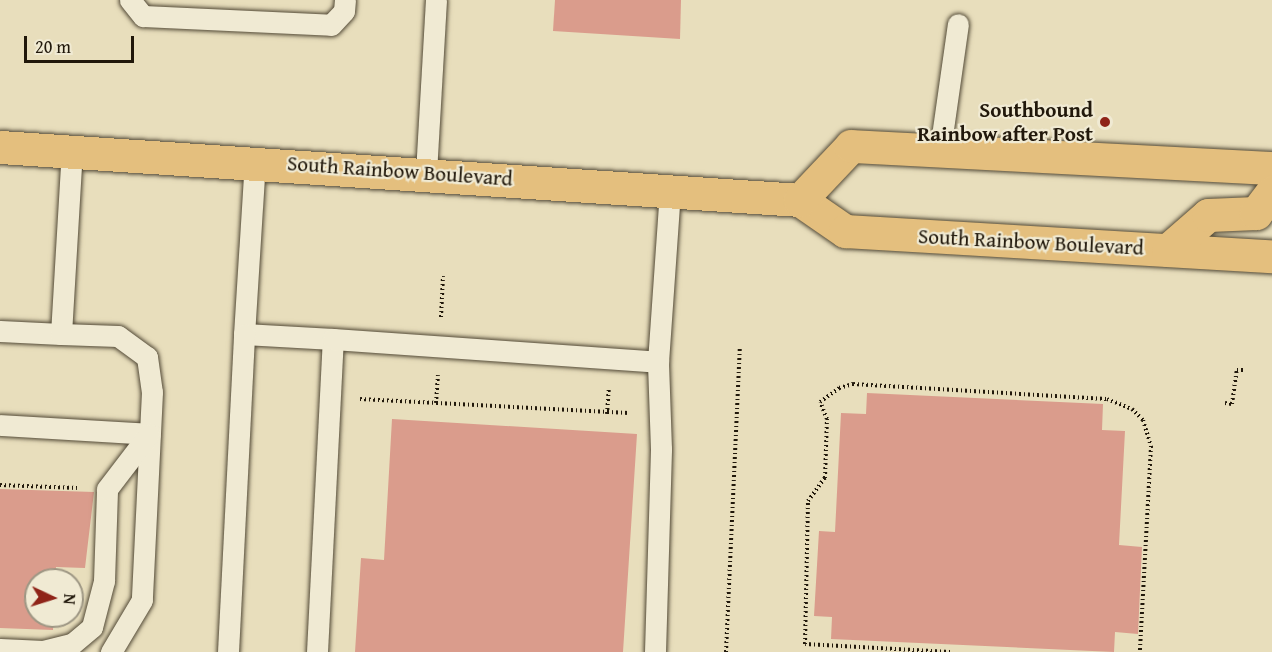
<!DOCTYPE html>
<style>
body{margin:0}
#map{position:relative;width:1272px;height:652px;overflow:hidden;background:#e8debc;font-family:"Gentium Book Plus",serif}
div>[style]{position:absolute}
.building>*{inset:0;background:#da9c8c}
.path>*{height:4px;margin-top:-2px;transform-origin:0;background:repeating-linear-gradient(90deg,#21180b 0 1.5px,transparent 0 4.5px)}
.roads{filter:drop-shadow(0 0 2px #534a37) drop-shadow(0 0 2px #534a37)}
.lane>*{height:21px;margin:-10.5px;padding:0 10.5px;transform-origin:10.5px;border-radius:10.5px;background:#f0ead3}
.primary>*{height:33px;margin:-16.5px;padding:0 16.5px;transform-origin:16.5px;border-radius:16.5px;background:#e4bf7e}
.dots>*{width:16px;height:16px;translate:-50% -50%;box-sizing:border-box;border:3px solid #f0ead3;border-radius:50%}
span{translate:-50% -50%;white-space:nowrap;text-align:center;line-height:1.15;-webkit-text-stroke:4.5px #f0ead3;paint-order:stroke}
.poi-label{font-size:21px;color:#21180b;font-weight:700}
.right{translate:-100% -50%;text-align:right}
.street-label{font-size:21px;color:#21180b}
.north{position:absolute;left:24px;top:568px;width:60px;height:60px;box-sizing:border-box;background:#f0ead3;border:2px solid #9d9683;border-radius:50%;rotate:94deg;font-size:16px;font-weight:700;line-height:24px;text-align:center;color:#21180b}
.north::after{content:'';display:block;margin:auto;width:21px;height:27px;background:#8f2418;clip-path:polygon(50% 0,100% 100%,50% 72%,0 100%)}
.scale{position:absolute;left:24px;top:36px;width:110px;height:27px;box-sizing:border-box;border:3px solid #21180b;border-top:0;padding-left:8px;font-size:18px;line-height:21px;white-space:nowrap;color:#21180b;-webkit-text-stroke:4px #f0ead3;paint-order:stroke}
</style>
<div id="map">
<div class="building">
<div style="clip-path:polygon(555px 0,681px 0,680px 39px,553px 31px)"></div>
<div style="clip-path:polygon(867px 393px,1103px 404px,1102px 430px,1125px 431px,1119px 545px,1142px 547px,1138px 634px,1115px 632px,1114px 652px,831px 639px,832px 617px,814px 616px,819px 531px,835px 532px,841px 413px,866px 414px)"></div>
<div style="clip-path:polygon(392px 419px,637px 434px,623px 652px,355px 652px,361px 558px,384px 560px)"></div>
<div style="clip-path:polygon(0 489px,94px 492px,85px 568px,56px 567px,55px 580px,36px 580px,36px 616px,54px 616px,53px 630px,0 628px)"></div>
</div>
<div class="path">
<div style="left:441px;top:317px;width:41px;rotate:-87.2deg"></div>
<div style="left:360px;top:399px;width:269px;rotate:3deg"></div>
<div style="left:436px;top:403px;width:28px;rotate:-86deg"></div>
<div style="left:1225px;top:403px;width:7px;rotate:8deg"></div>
<div style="left:1232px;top:404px;width:34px;rotate:-82deg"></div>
<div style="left:1237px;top:370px;width:8px"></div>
<div style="left:607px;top:414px;width:27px;rotate:-86deg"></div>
<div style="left:0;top:485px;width:77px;rotate:2.2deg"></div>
<div style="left:726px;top:652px;width:304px;rotate:-87.4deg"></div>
<div style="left:950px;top:652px;width:145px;rotate:-176.8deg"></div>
<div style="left:805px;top:644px;width:143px;rotate:-88.8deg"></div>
<div style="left:808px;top:501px;width:29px;rotate:-54deg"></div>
<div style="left:825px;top:478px;width:59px;rotate:-88.1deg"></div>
<div style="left:827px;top:419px;width:18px;rotate:-112deg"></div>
<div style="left:820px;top:402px;width:24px;rotate:-36deg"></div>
<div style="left:839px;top:388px;width:15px;rotate:-16deg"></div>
<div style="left:853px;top:384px;width:254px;rotate:3.4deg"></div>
<div style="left:1107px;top:399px;width:27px;rotate:22deg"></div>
<div style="left:1132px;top:409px;width:16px;rotate:45deg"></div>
<div style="left:1143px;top:420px;width:27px;rotate:73deg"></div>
<div style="left:1151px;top:446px;width:206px;rotate:93.1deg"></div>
</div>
<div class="roads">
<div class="lane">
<div style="left:130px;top:0;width:21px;rotate:51deg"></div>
<div style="left:143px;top:16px;width:188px;rotate:2.7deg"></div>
<div style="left:331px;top:25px;width:19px;rotate:-47deg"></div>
<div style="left:344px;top:11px;width:11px;rotate:-85deg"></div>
<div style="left:940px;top:150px;width:127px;rotate:-81.9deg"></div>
<div style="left:255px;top:160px;width:174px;rotate:93.6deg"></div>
<div style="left:244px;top:334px;width:89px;rotate:3.2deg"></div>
<div style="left:426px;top:173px;width:173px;rotate:-86.7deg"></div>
<div style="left:0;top:331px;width:61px;rotate:2.8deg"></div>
<div style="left:61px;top:334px;width:183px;rotate:-86.6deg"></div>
<div style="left:61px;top:334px;width:57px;rotate:2deg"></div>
<div style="left:118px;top:336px;width:36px;rotate:36deg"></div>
<div style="left:147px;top:357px;width:35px;rotate:82deg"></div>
<div style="left:152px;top:392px;width:208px;rotate:92.8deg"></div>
<div style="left:142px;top:600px;width:61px;rotate:120.8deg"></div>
<div style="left:0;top:425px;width:150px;rotate:3.4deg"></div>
<div style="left:0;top:649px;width:43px;rotate:2.7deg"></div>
<div style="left:43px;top:651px;width:30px;rotate:-14deg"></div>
<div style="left:72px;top:644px;width:26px;rotate:-40deg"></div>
<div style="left:92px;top:627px;width:48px;rotate:-75.4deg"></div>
<div style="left:104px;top:581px;width:92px;rotate:-88.1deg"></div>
<div style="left:107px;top:489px;width:69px;rotate:-52.6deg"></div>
<div style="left:228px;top:652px;width:318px;rotate:-87.1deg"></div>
<div style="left:317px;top:652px;width:313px;rotate:-87.1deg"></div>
<div style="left:333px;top:339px;width:326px;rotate:4deg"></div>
<div style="left:655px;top:652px;width:203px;rotate:-88.3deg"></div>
<div style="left:661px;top:449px;width:87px;rotate:-92deg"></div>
<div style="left:658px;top:362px;width:171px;rotate:-86deg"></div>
</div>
<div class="primary">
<div style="left:0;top:147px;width:802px;rotate:3.79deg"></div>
<div style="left:800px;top:200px;width:55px;rotate:34.6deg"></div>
<div style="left:845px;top:231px;width:428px;rotate:3.4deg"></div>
<div style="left:800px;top:200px;width:74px;rotate:-46.6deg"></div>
<div style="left:851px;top:146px;width:422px;rotate:3deg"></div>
<div style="left:1168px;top:250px;width:53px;rotate:-41.2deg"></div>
<div style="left:1208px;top:215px;width:48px;rotate:-2.4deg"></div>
<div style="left:1256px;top:213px;width:26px;rotate:-53deg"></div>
</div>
</div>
<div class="dots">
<div style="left:1105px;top:122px;background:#8f2418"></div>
</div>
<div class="poi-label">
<span class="right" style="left:1093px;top:122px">Southbound<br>Rainbow after Post</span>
</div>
<div class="street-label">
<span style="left:400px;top:171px;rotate:4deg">South Rainbow Boulevard</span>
<span style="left:1031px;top:242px;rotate:3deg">South Rainbow Boulevard</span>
</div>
<div class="north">N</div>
<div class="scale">20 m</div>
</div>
